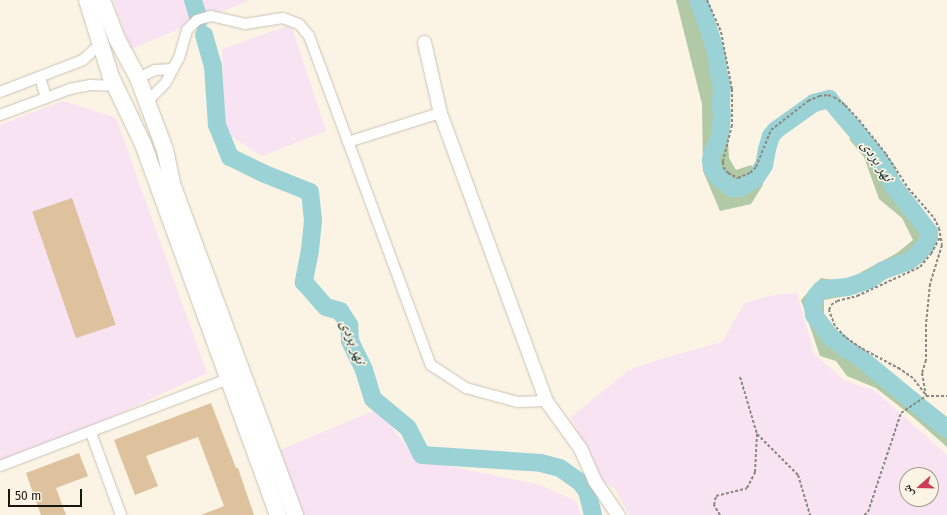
<!DOCTYPE html>
<meta charset="utf-8">
<style>
body{margin:0}
#map{position:relative;width:947px;height:515px;overflow:hidden;background:#fbf3e4;font-family:"Fira Sans","Noto Naskh Arabic",sans-serif}
div>[style]{position:absolute}
.industrial>*{inset:0;background:#f8e3f2}
.forest>*{inset:0;background:#b1c9a4}
.river>*{height:18px;margin:-9px;padding:0 9px;transform-origin:9px;border-radius:9px;background:#9ad2d6}
.building>*{inset:0;background:#ddc29d;transform-origin:0 0}
.path>*{height:2px;margin-top:-1px;transform-origin:0;background:repeating-linear-gradient(90deg,#8d887e 0 3px,transparent 0 5px)}
.roads{filter:drop-shadow(0 0 1px #cbc3b5) drop-shadow(0 0 1px #cbc3b5)}
.minor>*{height:10px;margin:-5px;padding:0 5px;transform-origin:5px;border-radius:5px;background:#fff}
.tertiary>*{height:13px;margin:-6.5px;padding:0 6.5px;transform-origin:6.5px;border-radius:6.5px;background:#fff}
.primary>*{height:16px;margin:-8px;padding:0 8px;transform-origin:8px;border-radius:8px;background:#fff}
span{translate:-50% -50%;white-space:nowrap;text-align:center;line-height:1.15;-webkit-text-stroke:3.5px #fbf3e4;paint-order:stroke}
.water-label{font-size:15px;color:#133032;font-style:italic}
.north{position:absolute;left:899px;top:467px;width:40px;height:40px;box-sizing:border-box;background:#fbf3e4;border:1px solid #a09b90;border-radius:50%;rotate:250deg;font-size:11px;font-weight:700;line-height:16px;text-align:center;color:#181611}
.north::after{content:'';display:block;margin:auto;width:14px;height:18px;background:#cd3c57;clip-path:polygon(50% 0,100% 100%,50% 72%,0 100%)}
.scale{position:absolute;left:8px;top:489px;width:74px;height:18px;box-sizing:border-box;border:2px solid #181611;border-top:0;padding-left:5px;font-size:12px;line-height:14px;white-space:nowrap;color:#181611;-webkit-text-stroke:3px #fbf3e4;paint-order:stroke}
</style>
<div id="map">
<div class="industrial">
<div style="clip-path:polygon(113px 0,250px 0,131px 49px)"></div>
<div style="clip-path:polygon(291px 25px,326px 131px,262px 156px,226px 133px,222px 49px)"></div>
<div style="clip-path:polygon(63px 101px,116px 118px,207px 373px,77px 433px,0 462px,0 125px)"></div>
<div style="clip-path:polygon(evenodd,797px 293px,814px 354px,845px 381px,875px 391px,947px 455px,947px 515px,629px 515px,616px 490px,600px 478px,571px 417px,629px 370px,661px 359px,722px 342px,745px 303px,774px 295px,797px 293px,907px 475px,931px 475px,931px 499px,907px 499px,907px 475px)"></div>
<div style="clip-path:polygon(378px 409px,416px 459px,540px 485px,576px 501px,581px 515px,304px 515px,280px 450px)"></div>
</div>
<div class="forest">
<div style="clip-path:polygon(676px 0,702px 0,717px 41px,727px 124px,729px 158px,736px 170px,751px 165px,763px 185px,751px 204px,720px 211px,703px 171px,702px 104px)"></div>
<div style="clip-path:polygon(860px 129px,904px 194px,932px 229px,930px 246px,908px 268px,846px 296px,824px 300px,824px 315px,849px 346px,903px 383px,947px 417px,947px 447px,913px 417px,876px 388px,847px 376px,836px 361px,820px 356px,801px 300px,821px 278px,843px 282px,897px 253px,913px 240px,902px 218px,879px 199px,864px 157px,849px 139px)"></div>
</div>
<div class="river">
<div style="left:193px;top:0;width:21px;rotate:73deg"></div>
<div style="left:698px;top:0;width:13px;rotate:67deg"></div>
<div style="left:703px;top:12px;width:46px;rotate:72.3deg"></div>
<div style="left:717px;top:56px;width:16px;rotate:86deg"></div>
<div style="left:718px;top:72px;width:14px;rotate:73deg"></div>
<div style="left:722px;top:85px;width:22px;rotate:93deg"></div>
<div style="left:721px;top:107px;width:7px;rotate:82deg"></div>
<div style="left:722px;top:114px;width:23px;rotate:95deg"></div>
<div style="left:720px;top:137px;width:19px;rotate:115deg"></div>
<div style="left:712px;top:154px;width:7px;rotate:98deg"></div>
<div style="left:711px;top:161px;width:7px;rotate:82deg"></div>
<div style="left:712px;top:168px;width:11px;rotate:56deg"></div>
<div style="left:718px;top:177px;width:18px;rotate:38deg"></div>
<div style="left:732px;top:188px;width:8px"></div>
<div style="left:740px;top:188px;width:17px;rotate:-31deg"></div>
<div style="left:755px;top:179px;width:17px;rotate:-57deg"></div>
<div style="left:764px;top:165px;width:16px;rotate:-79deg"></div>
<div style="left:767px;top:149px;width:14px;rotate:-73deg"></div>
<div style="left:771px;top:136px;width:8px;rotate:-50deg"></div>
<div style="left:776px;top:130px;width:47px;rotate:-35.4deg"></div>
<div style="left:814px;top:103px;width:16px;rotate:-15deg"></div>
<div style="left:829px;top:99px;width:67px;rotate:49.9deg"></div>
<div style="left:872px;top:150px;width:22px;rotate:54deg"></div>
<div style="left:885px;top:168px;width:17px;rotate:66deg"></div>
<div style="left:892px;top:184px;width:61px;rotate:52.4deg"></div>
<div style="left:929px;top:232px;width:5px;rotate:90deg"></div>
<div style="left:929px;top:237px;width:8px;rotate:113deg"></div>
<div style="left:926px;top:244px;width:13px;rotate:129deg"></div>
<div style="left:918px;top:254px;width:11px;rotate:142deg"></div>
<div style="left:909px;top:261px;width:29px;rotate:160deg"></div>
<div style="left:882px;top:271px;width:16px;rotate:145deg"></div>
<div style="left:869px;top:280px;width:23px;rotate:162deg"></div>
<div style="left:847px;top:287px;width:25px;rotate:175deg"></div>
<div style="left:822px;top:289px;width:9px;rotate:131deg"></div>
<div style="left:816px;top:296px;width:9px;rotate:111deg"></div>
<div style="left:813px;top:304px;width:11px;rotate:85deg"></div>
<div style="left:814px;top:315px;width:30px;rotate:53deg"></div>
<div style="left:832px;top:339px;width:8px;rotate:23deg"></div>
<div style="left:839px;top:342px;width:8px;rotate:45deg"></div>
<div style="left:845px;top:348px;width:15px;rotate:32deg"></div>
<div style="left:858px;top:356px;width:115px;rotate:39.4deg"></div>
<div style="left:204px;top:35px;width:33px;rotate:74deg"></div>
<div style="left:213px;top:67px;width:58px;rotate:86.1deg"></div>
<div style="left:217px;top:125px;width:35px;rotate:68deg"></div>
<div style="left:230px;top:157px;width:39px;rotate:26deg"></div>
<div style="left:265px;top:174px;width:48px;rotate:21.8deg"></div>
<div style="left:310px;top:192px;width:29px;rotate:84deg"></div>
<div style="left:313px;top:221px;width:29px;rotate:96deg"></div>
<div style="left:310px;top:250px;width:33px;rotate:101deg"></div>
<div style="left:304px;top:282px;width:33px;rotate:49deg"></div>
<div style="left:326px;top:307px;width:15px;rotate:16deg"></div>
<div style="left:340px;top:311px;width:17px;rotate:57deg"></div>
<div style="left:349px;top:325px;width:16px;rotate:86deg"></div>
<div style="left:350px;top:341px;width:32px;rotate:64deg"></div>
<div style="left:364px;top:370px;width:30px;rotate:73deg"></div>
<div style="left:373px;top:399px;width:45px;rotate:39.6deg"></div>
<div style="left:408px;top:428px;width:30px;rotate:63deg"></div>
<div style="left:422px;top:455px;width:119px;rotate:3.8deg"></div>
<div style="left:541px;top:463px;width:20px;rotate:15deg"></div>
<div style="left:560px;top:468px;width:24px;rotate:35deg"></div>
<div style="left:580px;top:482px;width:11px;rotate:52deg"></div>
<div style="left:587px;top:491px;width:25px;rotate:76deg"></div>
</div>
<div class="building">
<div style="left:72px;top:198px;width:134px;height:42px;rotate:71deg"></div>
<div style="clip-path:polygon(211px 403px,236px 468px,238px 468px,254px 515px,201px 515px,224px 506px,198px 437px,146px 456px,158px 486px,135px 495px,114px 440px)"></div>
<div style="clip-path:polygon(79px 453px,88px 476px,56px 488px,66px 515px,41px 515px,26px 473px)"></div>
</div>
<div class="path">
<div style="left:707px;top:0;width:35px;rotate:66deg"></div>
<div style="left:721px;top:32px;width:58px;rotate:79.1deg"></div>
<div style="left:732px;top:89px;width:36px;rotate:90deg"></div>
<div style="left:732px;top:125px;width:38px;rotate:104deg"></div>
<div style="left:723px;top:162px;width:5px;rotate:90deg"></div>
<div style="left:723px;top:167px;width:8px;rotate:50deg"></div>
<div style="left:728px;top:173px;width:11px;rotate:27deg"></div>
<div style="left:738px;top:178px;width:13px;rotate:-23deg"></div>
<div style="left:750px;top:173px;width:8px;rotate:-45deg"></div>
<div style="left:756px;top:167px;width:40px;rotate:-68deg"></div>
<div style="left:771px;top:130px;width:47px;rotate:-38.1deg"></div>
<div style="left:808px;top:101px;width:12px;rotate:-24deg"></div>
<div style="left:819px;top:96px;width:9px;rotate:-6deg"></div>
<div style="left:828px;top:95px;width:6px;rotate:18deg"></div>
<div style="left:834px;top:97px;width:14px;rotate:36deg"></div>
<div style="left:845px;top:105px;width:21px;rotate:47deg"></div>
<div style="left:859px;top:120px;width:43px;rotate:51.5deg"></div>
<div style="left:886px;top:154px;width:40px;rotate:57.1deg"></div>
<div style="left:908px;top:188px;width:40px;rotate:49deg"></div>
<div style="left:934px;top:218px;width:11px;rotate:63deg"></div>
<div style="left:939px;top:228px;width:17px;rotate:80deg"></div>
<div style="left:942px;top:245px;width:41px;rotate:107.1deg"></div>
<div style="left:930px;top:284px;width:40px;rotate:95.7deg"></div>
<div style="left:926px;top:324px;width:36px;rotate:90deg"></div>
<div style="left:926px;top:360px;width:14px;rotate:107deg"></div>
<div style="left:922px;top:373px;width:23px;rotate:80deg"></div>
<div style="left:740px;top:377px;width:59px;rotate:73.4deg"></div>
<div style="left:757px;top:434px;width:58px;rotate:45deg"></div>
<div style="left:798px;top:475px;width:42px;rotate:73.3deg"></div>
<div style="left:925px;top:394px;width:20px;rotate:-127deg"></div>
<div style="left:913px;top:378px;width:16px;rotate:-145deg"></div>
<div style="left:900px;top:369px;width:44px;rotate:-151.7deg"></div>
<div style="left:861px;top:348px;width:19px;rotate:-145deg"></div>
<div style="left:845px;top:337px;width:15px;rotate:-132deg"></div>
<div style="left:835px;top:326px;width:17px;rotate:-111deg"></div>
<div style="left:829px;top:310px;width:5px;rotate:-68deg"></div>
<div style="left:831px;top:305px;width:7px;rotate:-34deg"></div>
<div style="left:837px;top:301px;width:21px;rotate:-14deg"></div>
<div style="left:857px;top:296px;width:69px;rotate:-24.7deg"></div>
<div style="left:920px;top:267px;width:17px;rotate:-50deg"></div>
<div style="left:931px;top:254px;width:19px;rotate:-62deg"></div>
<div style="left:720px;top:515px;width:12px;rotate:-121deg"></div>
<div style="left:714px;top:505px;width:9px;rotate:-77deg"></div>
<div style="left:716px;top:496px;width:32px;rotate:-14deg"></div>
<div style="left:747px;top:488px;width:18px;rotate:-63deg"></div>
<div style="left:755px;top:472px;width:38px;rotate:-87deg"></div>
<div style="left:864px;top:515px;width:5px;rotate:-37deg"></div>
<div style="left:868px;top:512px;width:104px;rotate:-71.6deg"></div>
<div style="left:901px;top:413px;width:30px;rotate:-34deg"></div>
<div style="left:926px;top:396px;width:21px"></div>
</div>
<div class="roads">
<div class="minor">
<div style="left:40px;top:77px;width:22px;rotate:74deg"></div>
<div style="left:138px;top:78px;width:19px;rotate:-25deg"></div>
<div style="left:155px;top:70px;width:18px;rotate:-3deg"></div>
<div style="left:0;top:92px;width:89px;rotate:-21.1deg"></div>
<div style="left:83px;top:60px;width:25px;rotate:-43deg"></div>
<div style="left:147px;top:102px;width:28px;rotate:-46deg"></div>
<div style="left:166px;top:82px;width:27px;rotate:-62deg"></div>
<div style="left:179px;top:58px;width:29px;rotate:-74deg"></div>
<div style="left:187px;top:30px;width:14px;rotate:-45deg"></div>
<div style="left:197px;top:20px;width:15px;rotate:-16deg"></div>
<div style="left:211px;top:16px;width:35px;rotate:13deg"></div>
<div style="left:245px;top:24px;width:38px;rotate:-9deg"></div>
<div style="left:283px;top:18px;width:17px;rotate:21deg"></div>
<div style="left:299px;top:24px;width:16px;rotate:50deg"></div>
<div style="left:309px;top:36px;width:351px;rotate:69.7deg"></div>
<div style="left:431px;top:365px;width:42px;rotate:33.3deg"></div>
<div style="left:466px;top:388px;width:54px;rotate:15.1deg"></div>
<div style="left:518px;top:402px;width:28px;rotate:-2deg"></div>
<div style="left:0;top:115px;width:75px;rotate:-20.4deg"></div>
<div style="left:70px;top:89px;width:20px;rotate:-11deg"></div>
<div style="left:90px;top:85px;width:25px;rotate:2deg"></div>
<div style="left:348px;top:142px;width:96px;rotate:-17.5deg"></div>
<div style="left:91px;top:433px;width:87px;rotate:69.9deg"></div>
<div style="left:0;top:466px;width:244px;rotate:-20.9deg"></div>
</div>
<div class="tertiary">
<div style="left:424px;top:42px;width:73px;rotate:77.3deg"></div>
<div style="left:440px;top:113px;width:307px;rotate:69.8deg"></div>
<div style="left:546px;top:401px;width:58px;rotate:54.1deg"></div>
<div style="left:580px;top:448px;width:35px;rotate:66deg"></div>
<div style="left:594px;top:480px;width:42px;rotate:55.6deg"></div>
</div>
<div class="primary">
<div style="left:87px;top:0;width:81px;rotate:72.7deg"></div>
<div style="left:111px;top:77px;width:74px;rotate:64.5deg"></div>
<div style="left:143px;top:144px;width:395px;rotate:70deg"></div>
<div style="left:102px;top:0;width:42px;rotate:69deg"></div>
<div style="left:117px;top:39px;width:44px;rotate:61.7deg"></div>
<div style="left:138px;top:78px;width:77px;rotate:69.4deg"></div>
<div style="left:165px;top:150px;width:35px;rotate:78deg"></div>
<div style="left:172px;top:184px;width:353px;rotate:69.6deg"></div>
</div>
</div>
<div class="water-label">
<span style="left:877px;top:161px;rotate:57deg">نهر بردى</span>
<span style="left:353px;top:342px;rotate:69deg">نهر بردى</span>
</div>
<div class="north">ش</div>
<div class="scale">50 m</div>
</div>
